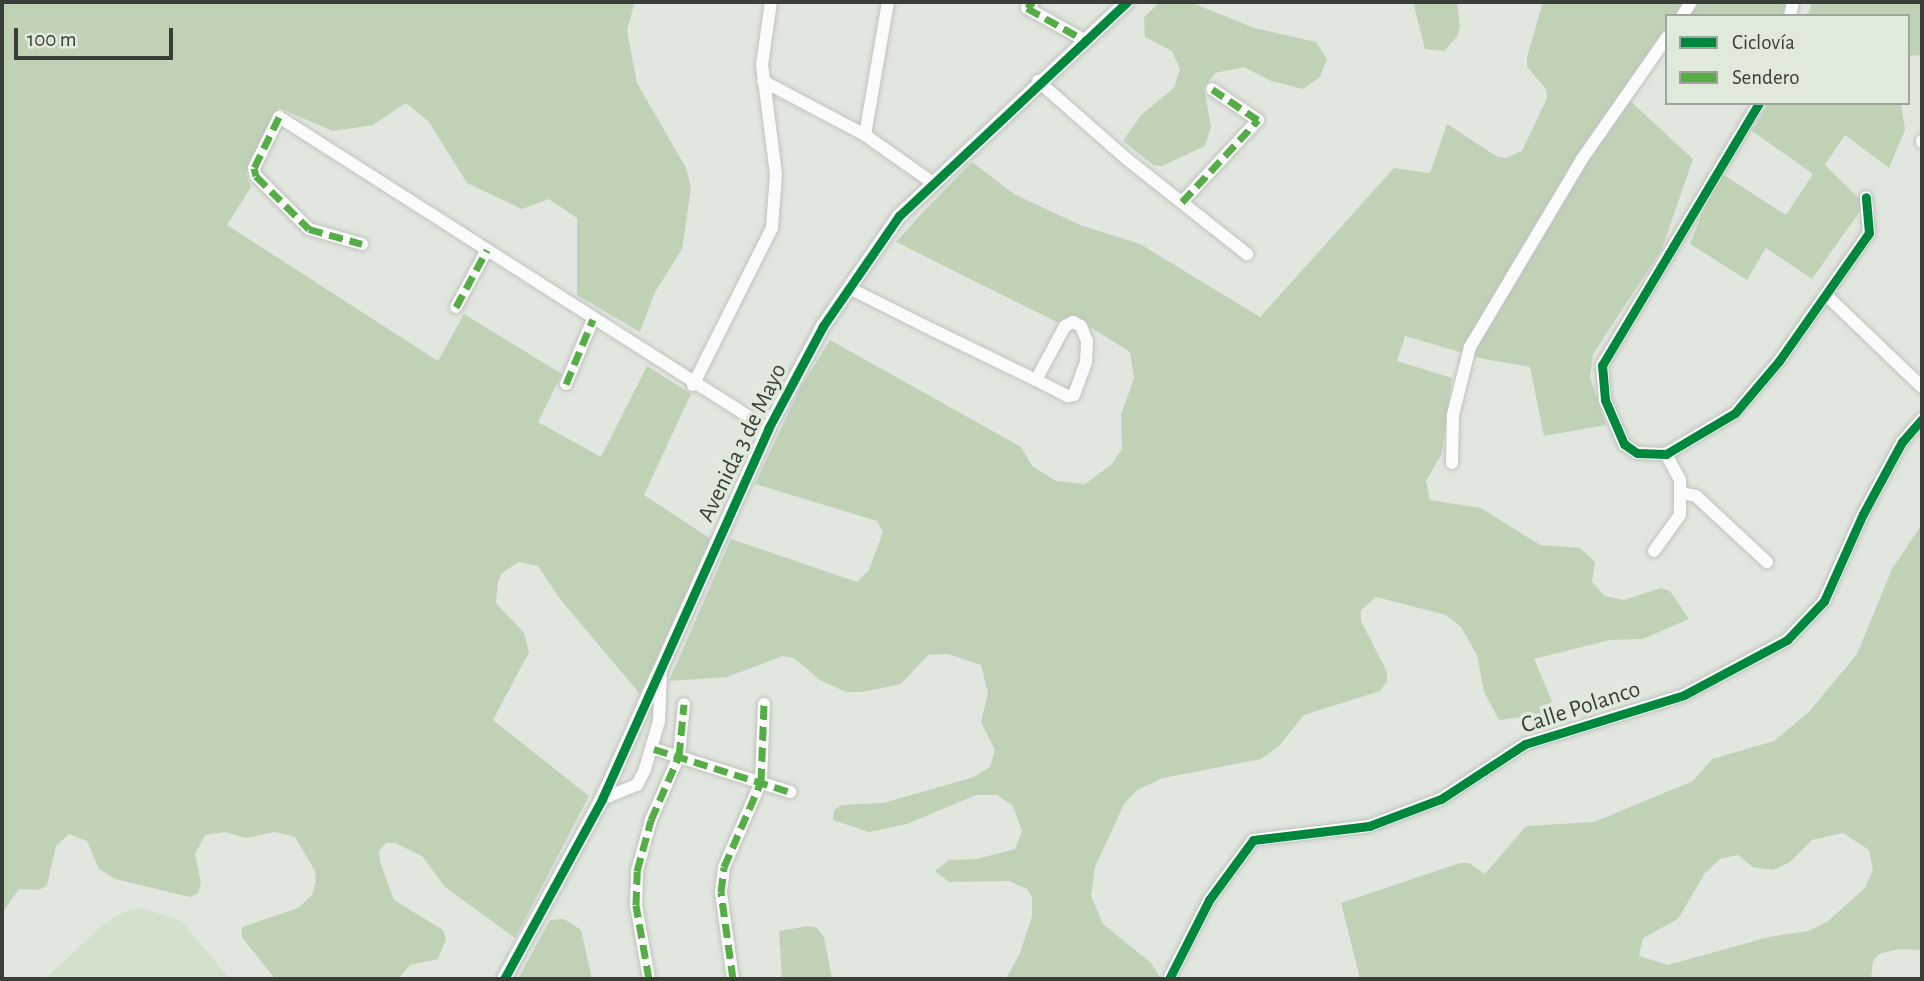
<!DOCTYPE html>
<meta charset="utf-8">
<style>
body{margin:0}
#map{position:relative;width:1924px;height:981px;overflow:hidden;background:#e1e6de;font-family:"Alegreya Sans",sans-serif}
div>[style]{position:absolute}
.green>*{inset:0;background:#d3e0cc}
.forest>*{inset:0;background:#c0d2b6}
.roads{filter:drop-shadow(0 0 2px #bfc3bd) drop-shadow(0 0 2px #bfc3bd)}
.minor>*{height:12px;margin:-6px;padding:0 6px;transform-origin:6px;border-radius:6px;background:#fafbfa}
.tertiary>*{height:14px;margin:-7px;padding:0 7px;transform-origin:7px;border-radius:7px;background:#fafbfa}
.quiet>*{height:7px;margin-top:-3.5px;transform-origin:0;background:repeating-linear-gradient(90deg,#55ad46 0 14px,transparent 0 21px)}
.cycleway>*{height:9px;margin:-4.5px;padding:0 4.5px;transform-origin:4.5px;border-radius:4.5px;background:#00873e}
span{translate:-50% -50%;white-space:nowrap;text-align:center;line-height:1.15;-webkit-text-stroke:7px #e0eadb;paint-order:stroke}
.street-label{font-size:24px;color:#3a3e38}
.frame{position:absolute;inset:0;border:4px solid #3a3e38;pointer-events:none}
.legend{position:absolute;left:1665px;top:14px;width:245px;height:91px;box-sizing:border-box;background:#e0eadb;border:2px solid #9ea59a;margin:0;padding:9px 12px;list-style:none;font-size:21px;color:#3a3e38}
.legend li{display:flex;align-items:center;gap:14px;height:35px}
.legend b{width:35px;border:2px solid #9ea59a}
.scale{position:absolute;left:14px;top:28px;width:159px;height:32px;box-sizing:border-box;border:4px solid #3a3e38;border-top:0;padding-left:9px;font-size:21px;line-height:24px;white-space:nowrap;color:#3a3e38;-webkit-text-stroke:5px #e0eadb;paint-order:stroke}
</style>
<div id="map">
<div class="green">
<div style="clip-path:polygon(143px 908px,181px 921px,230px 979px,45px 979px,102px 926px,124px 912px)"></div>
</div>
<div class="forest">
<div style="clip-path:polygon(2px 2px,635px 2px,627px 30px,637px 83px,686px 168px,691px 188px,682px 249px,654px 294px,640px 332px,577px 295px,577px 218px,549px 199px,522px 209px,467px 183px,429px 122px,406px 103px,373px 125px,333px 131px,279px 108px,246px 174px,251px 187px,227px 225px,438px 361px,464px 314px,562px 374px,538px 422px,601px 457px,647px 366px,691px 394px,644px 495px,711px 539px,640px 694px,560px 599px,538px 566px,519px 562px,502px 573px,498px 582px,496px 603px,524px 633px,529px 652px,493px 720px,589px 796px,515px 938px,445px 887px,422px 856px,395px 843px,386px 843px,379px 851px,380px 862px,394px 900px,443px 930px,446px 939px,438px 959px,410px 965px,398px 979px,275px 979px,242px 937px,242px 927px,298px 908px,312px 895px,316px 881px,315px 871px,295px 837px,275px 832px,246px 838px,225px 832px,205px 835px,195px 854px,201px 883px,198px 893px,190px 897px,115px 879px,99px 869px,87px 841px,69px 834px,56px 846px,47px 885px,39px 890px,19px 889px,2px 913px)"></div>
<div style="clip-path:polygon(1190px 2px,1254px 28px,1316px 42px,1327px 59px,1320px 77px,1303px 89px,1271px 81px,1244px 67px,1215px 73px,1204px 88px,1211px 127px,1205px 146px,1162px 166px,1153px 165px,1123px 141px,1141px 115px,1174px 88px,1180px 69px,1172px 51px,1145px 37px,1144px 17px,1159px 3px)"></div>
<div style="clip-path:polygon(1413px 2px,1457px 2px,1460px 27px,1457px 37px,1444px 51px,1425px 49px)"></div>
<div style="clip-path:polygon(1543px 2px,1791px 2px,1788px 16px,1667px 16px,1667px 47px,1629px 100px,1693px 159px,1662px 249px,1593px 354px,1590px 377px,1606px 425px,1544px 436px,1530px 367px,1484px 359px,1405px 336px,1397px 361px,1452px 378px,1442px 453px,1426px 481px,1430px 500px,1481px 508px,1540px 545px,1580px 548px,1595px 562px,1592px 582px,1605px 596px,1624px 600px,1661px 588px,1670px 591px,1689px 619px,1643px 639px,1610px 640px,1534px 659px,1557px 713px,1499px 720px,1484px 692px,1477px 655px,1461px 627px,1446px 615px,1376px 597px,1361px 610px,1361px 621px,1387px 672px,1387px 682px,1380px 691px,1304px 715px,1278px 747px,1261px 759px,1163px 778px,1137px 790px,1124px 804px,1095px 867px,1091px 896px,1103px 924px,1151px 963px,1161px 979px,1006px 979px,1020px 953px,1032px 916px,1032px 897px,1027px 889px,1009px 881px,949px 882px,935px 871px,949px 860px,977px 859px,1015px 849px,1022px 831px,1013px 806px,997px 795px,976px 795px,907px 824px,869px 832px,833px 820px,834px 810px,842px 805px,883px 803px,974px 777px,990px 767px,995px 750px,981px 722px,988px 693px,981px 665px,948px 654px,928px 655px,901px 684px,862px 692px,846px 692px,820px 680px,794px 658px,783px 656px,727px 677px,669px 681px,731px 539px,857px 582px,869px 570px,883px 532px,877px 521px,755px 484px,799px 390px,830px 340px,1021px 447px,1032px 466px,1056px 481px,1085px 484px,1112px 464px,1122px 449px,1121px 415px,1134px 378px,1130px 352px,1072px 316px,1065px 326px,896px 242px,925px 210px,972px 162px,1014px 194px,1080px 225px,1140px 244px,1260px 317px,1394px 168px,1430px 173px,1447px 124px,1496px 156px,1506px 158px,1522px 151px,1547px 98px,1546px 89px,1527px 67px,1527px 57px)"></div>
<div style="clip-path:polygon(1811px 2px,1922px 2px,1922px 55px,1908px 56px,1908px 16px,1808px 16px)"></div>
<div style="clip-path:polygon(1769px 103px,1901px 103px,1905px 130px,1889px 168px,1845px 135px,1825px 165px,1865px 204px,1812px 279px,1766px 248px,1747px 280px,1690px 244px,1719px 172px,1786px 215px,1813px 174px,1752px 131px)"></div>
<div style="clip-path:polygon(evenodd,1922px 524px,1922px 950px,1898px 949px,1879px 954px,1873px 961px,1871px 979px,1360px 979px,1341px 903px,1460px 863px,1469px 863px,1485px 874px,1526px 826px,1594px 822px,1693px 781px,1712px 759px,1774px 741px,1809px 712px,1857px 654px,1892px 569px,1922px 524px,1843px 833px,1869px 850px,1873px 870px,1865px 888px,1827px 922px,1808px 931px,1769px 937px,1668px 965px,1639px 956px,1643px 938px,1678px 919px,1705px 873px,1720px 859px,1738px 855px,1753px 867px,1773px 870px,1790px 862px,1812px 840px,1843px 833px)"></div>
<div style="clip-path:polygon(564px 919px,581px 930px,592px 979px,518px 979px,550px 920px)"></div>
<div style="clip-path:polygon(808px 926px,817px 928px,824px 937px,832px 979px,782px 979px,779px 931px)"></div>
</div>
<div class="roads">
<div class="minor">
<div style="left:1033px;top:2px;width:8px;rotate:135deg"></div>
<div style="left:1027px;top:8px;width:68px;rotate:29.2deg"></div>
<div style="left:1682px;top:16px;width:17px;rotate:-57deg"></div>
<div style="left:1790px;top:16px;width:14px;rotate:-78deg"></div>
<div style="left:763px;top:81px;width:115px;rotate:27.9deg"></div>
<div style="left:865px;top:135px;width:83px;rotate:35.2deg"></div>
<div style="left:1038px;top:81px;width:120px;rotate:41.3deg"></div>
<div style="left:1128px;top:160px;width:152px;rotate:38.3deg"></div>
<div style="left:1759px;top:103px;width:305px;rotate:120.9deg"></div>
<div style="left:1602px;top:365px;width:35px;rotate:85deg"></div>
<div style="left:1605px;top:400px;width:48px;rotate:66.6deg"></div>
<div style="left:1624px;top:444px;width:16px;rotate:35deg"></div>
<div style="left:1637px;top:453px;width:29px;rotate:2deg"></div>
<div style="left:1666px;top:454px;width:80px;rotate:-30.7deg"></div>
<div style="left:1735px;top:413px;width:68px;rotate:-49.8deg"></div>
<div style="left:1779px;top:361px;width:156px;rotate:-54.9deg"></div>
<div style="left:1869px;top:233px;width:36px;rotate:-95deg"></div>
<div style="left:865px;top:135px;width:135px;rotate:-80.2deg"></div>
<div style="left:1922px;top:141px;width:1px;rotate:90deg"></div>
<div style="left:1182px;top:202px;width:112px;rotate:-47.2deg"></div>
<div style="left:1258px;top:120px;width:55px;rotate:-146deg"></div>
<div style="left:362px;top:244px;width:55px;rotate:-164.2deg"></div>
<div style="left:309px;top:229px;width:75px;rotate:-135deg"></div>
<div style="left:256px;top:176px;width:8px;rotate:-104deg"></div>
<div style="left:254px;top:168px;width:57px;rotate:-63.9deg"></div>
<div style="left:279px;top:117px;width:580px;rotate:32.54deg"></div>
<div style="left:849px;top:288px;width:94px;rotate:26.6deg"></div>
<div style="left:933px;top:330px;width:114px;rotate:25.9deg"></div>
<div style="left:1036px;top:380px;width:36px;rotate:27deg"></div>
<div style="left:1068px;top:396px;width:6px;rotate:-9deg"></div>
<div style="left:1074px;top:395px;width:35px;rotate:-70deg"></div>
<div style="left:1086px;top:362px;width:21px;rotate:-87deg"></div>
<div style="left:1087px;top:341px;width:16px;rotate:-112deg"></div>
<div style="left:1081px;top:326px;width:9px;rotate:-153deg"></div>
<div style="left:1073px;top:322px;width:9px;rotate:153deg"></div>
<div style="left:1065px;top:326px;width:61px;rotate:118.2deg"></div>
<div style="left:1826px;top:295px;width:133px;rotate:43.8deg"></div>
<div style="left:456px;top:307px;width:65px;rotate:-61.5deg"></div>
<div style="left:566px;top:384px;width:70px;rotate:-67.4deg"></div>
<div style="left:693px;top:385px;width:176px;rotate:-63.3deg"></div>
<div style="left:772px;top:228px;width:54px;rotate:-85.8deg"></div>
<div style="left:776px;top:174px;width:110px;rotate:-97.3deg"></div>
<div style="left:762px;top:65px;width:64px;rotate:-81.9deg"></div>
<div style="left:1452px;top:463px;width:48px;rotate:-88.8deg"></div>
<div style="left:1453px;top:415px;width:70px;rotate:-76deg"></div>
<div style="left:1470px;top:347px;width:219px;rotate:-59.2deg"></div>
<div style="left:1582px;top:159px;width:149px;rotate:-55.1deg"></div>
<div style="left:1682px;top:493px;width:14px;rotate:12deg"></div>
<div style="left:1696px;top:496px;width:97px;rotate:42.9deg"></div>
<div style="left:1654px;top:551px;width:44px;rotate:-54.2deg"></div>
<div style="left:1680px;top:515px;width:35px;rotate:-90deg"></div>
<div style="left:1680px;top:480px;width:30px;rotate:-118deg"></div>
<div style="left:654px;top:749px;width:143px;rotate:17.5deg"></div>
<div style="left:602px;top:799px;width:38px;rotate:-22deg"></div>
<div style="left:637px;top:785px;width:18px;rotate:-63deg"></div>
<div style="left:645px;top:769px;width:50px;rotate:-73.7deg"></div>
<div style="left:659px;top:721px;width:50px;rotate:-87.7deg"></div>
<div style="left:649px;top:979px;width:75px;rotate:-100deg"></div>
<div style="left:636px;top:905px;width:34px;rotate:-88deg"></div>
<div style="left:637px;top:871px;width:53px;rotate:-74.6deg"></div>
<div style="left:651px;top:820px;width:70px;rotate:-66.4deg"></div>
<div style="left:679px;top:756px;width:52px;rotate:-84.5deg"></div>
<div style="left:733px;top:979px;width:88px;rotate:-97.9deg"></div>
<div style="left:721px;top:892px;width:25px;rotate:-83deg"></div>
<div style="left:724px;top:867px;width:93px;rotate:-66.5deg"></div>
<div style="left:761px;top:782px;width:78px;rotate:-87.8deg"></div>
<div style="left:1169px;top:979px;width:89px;rotate:-63.1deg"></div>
<div style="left:1209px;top:900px;width:74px;rotate:-53.7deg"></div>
<div style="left:1253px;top:840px;width:117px;rotate:-6.9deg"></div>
<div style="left:1369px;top:826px;width:77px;rotate:-20.6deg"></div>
<div style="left:1441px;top:799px;width:100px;rotate:-33.2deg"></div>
<div style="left:1525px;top:744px;width:166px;rotate:-17.1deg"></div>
<div style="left:1684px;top:695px;width:117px;rotate:-28.1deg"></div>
<div style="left:1787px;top:640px;width:54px;rotate:-46.5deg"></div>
<div style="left:1824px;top:601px;width:95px;rotate:-65.9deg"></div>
<div style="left:1863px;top:514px;width:82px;rotate:-61.6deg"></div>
<div style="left:1902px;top:442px;width:30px;rotate:-49deg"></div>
</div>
<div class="tertiary">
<div style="left:504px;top:979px;width:205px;rotate:-61.4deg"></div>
<div style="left:602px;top:799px;width:406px;rotate:-65.8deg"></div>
<div style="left:768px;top:429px;width:117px;rotate:-61.9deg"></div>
<div style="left:823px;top:326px;width:134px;rotate:-55.4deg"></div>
<div style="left:899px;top:216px;width:313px;rotate:-43.2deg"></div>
</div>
</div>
<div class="quiet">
<div style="left:1033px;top:2px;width:8px;rotate:135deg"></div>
<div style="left:1027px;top:8px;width:68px;rotate:29.2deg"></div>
<div style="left:279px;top:117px;width:57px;rotate:116.1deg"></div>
<div style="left:254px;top:168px;width:8px;rotate:76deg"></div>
<div style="left:256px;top:176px;width:75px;rotate:45deg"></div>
<div style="left:309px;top:229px;width:55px;rotate:15.8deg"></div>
<div style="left:1182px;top:202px;width:112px;rotate:-47.2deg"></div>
<div style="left:1258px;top:120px;width:55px;rotate:-146deg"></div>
<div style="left:456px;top:307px;width:65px;rotate:-61.5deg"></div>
<div style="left:566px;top:384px;width:70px;rotate:-67.4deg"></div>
<div style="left:654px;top:749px;width:143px;rotate:17.5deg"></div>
<div style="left:649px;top:979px;width:75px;rotate:-100deg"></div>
<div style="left:636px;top:905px;width:34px;rotate:-88deg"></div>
<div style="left:637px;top:871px;width:53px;rotate:-74.6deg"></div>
<div style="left:651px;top:820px;width:70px;rotate:-66.4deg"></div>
<div style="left:679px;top:756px;width:52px;rotate:-84.5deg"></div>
<div style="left:733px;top:979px;width:88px;rotate:-97.9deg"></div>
<div style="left:721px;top:892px;width:25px;rotate:-83deg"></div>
<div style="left:724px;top:867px;width:93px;rotate:-66.5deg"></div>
<div style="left:761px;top:782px;width:78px;rotate:-87.8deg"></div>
</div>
<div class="cycleway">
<div style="left:1759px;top:103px;width:305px;rotate:120.9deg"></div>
<div style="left:1602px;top:365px;width:35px;rotate:85deg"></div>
<div style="left:1605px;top:400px;width:48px;rotate:66.6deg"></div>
<div style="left:1624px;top:444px;width:16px;rotate:35deg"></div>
<div style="left:1637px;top:453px;width:29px;rotate:2deg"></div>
<div style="left:1666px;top:454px;width:80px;rotate:-30.7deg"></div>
<div style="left:1735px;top:413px;width:68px;rotate:-49.8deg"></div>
<div style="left:1779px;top:361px;width:156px;rotate:-54.9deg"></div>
<div style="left:1869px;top:233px;width:36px;rotate:-95deg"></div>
<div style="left:504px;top:979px;width:205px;rotate:-61.4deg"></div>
<div style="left:602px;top:799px;width:406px;rotate:-65.8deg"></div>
<div style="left:768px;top:429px;width:117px;rotate:-61.9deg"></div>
<div style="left:823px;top:326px;width:134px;rotate:-55.4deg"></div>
<div style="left:899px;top:216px;width:313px;rotate:-43.2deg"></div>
<div style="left:1169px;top:979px;width:89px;rotate:-63.1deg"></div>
<div style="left:1209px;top:900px;width:74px;rotate:-53.7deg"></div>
<div style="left:1253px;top:840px;width:117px;rotate:-6.9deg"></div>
<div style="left:1369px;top:826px;width:77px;rotate:-20.6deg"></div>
<div style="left:1441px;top:799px;width:100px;rotate:-33.2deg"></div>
<div style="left:1525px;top:744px;width:166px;rotate:-17.1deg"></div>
<div style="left:1684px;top:695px;width:117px;rotate:-28.1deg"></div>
<div style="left:1787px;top:640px;width:54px;rotate:-46.5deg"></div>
<div style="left:1824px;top:601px;width:95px;rotate:-65.9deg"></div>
<div style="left:1863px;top:514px;width:82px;rotate:-61.6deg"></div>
<div style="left:1902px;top:442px;width:30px;rotate:-49deg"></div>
</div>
<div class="street-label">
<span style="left:743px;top:443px;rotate:-64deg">Avenida 3 de Mayo</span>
<span style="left:1581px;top:708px;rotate:-18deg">Calle Polanco</span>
</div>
<div class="frame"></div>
<ul class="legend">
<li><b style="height:9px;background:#00873e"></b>Ciclovía</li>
<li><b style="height:9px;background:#55ad46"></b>Sendero</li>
</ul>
<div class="scale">100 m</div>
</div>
